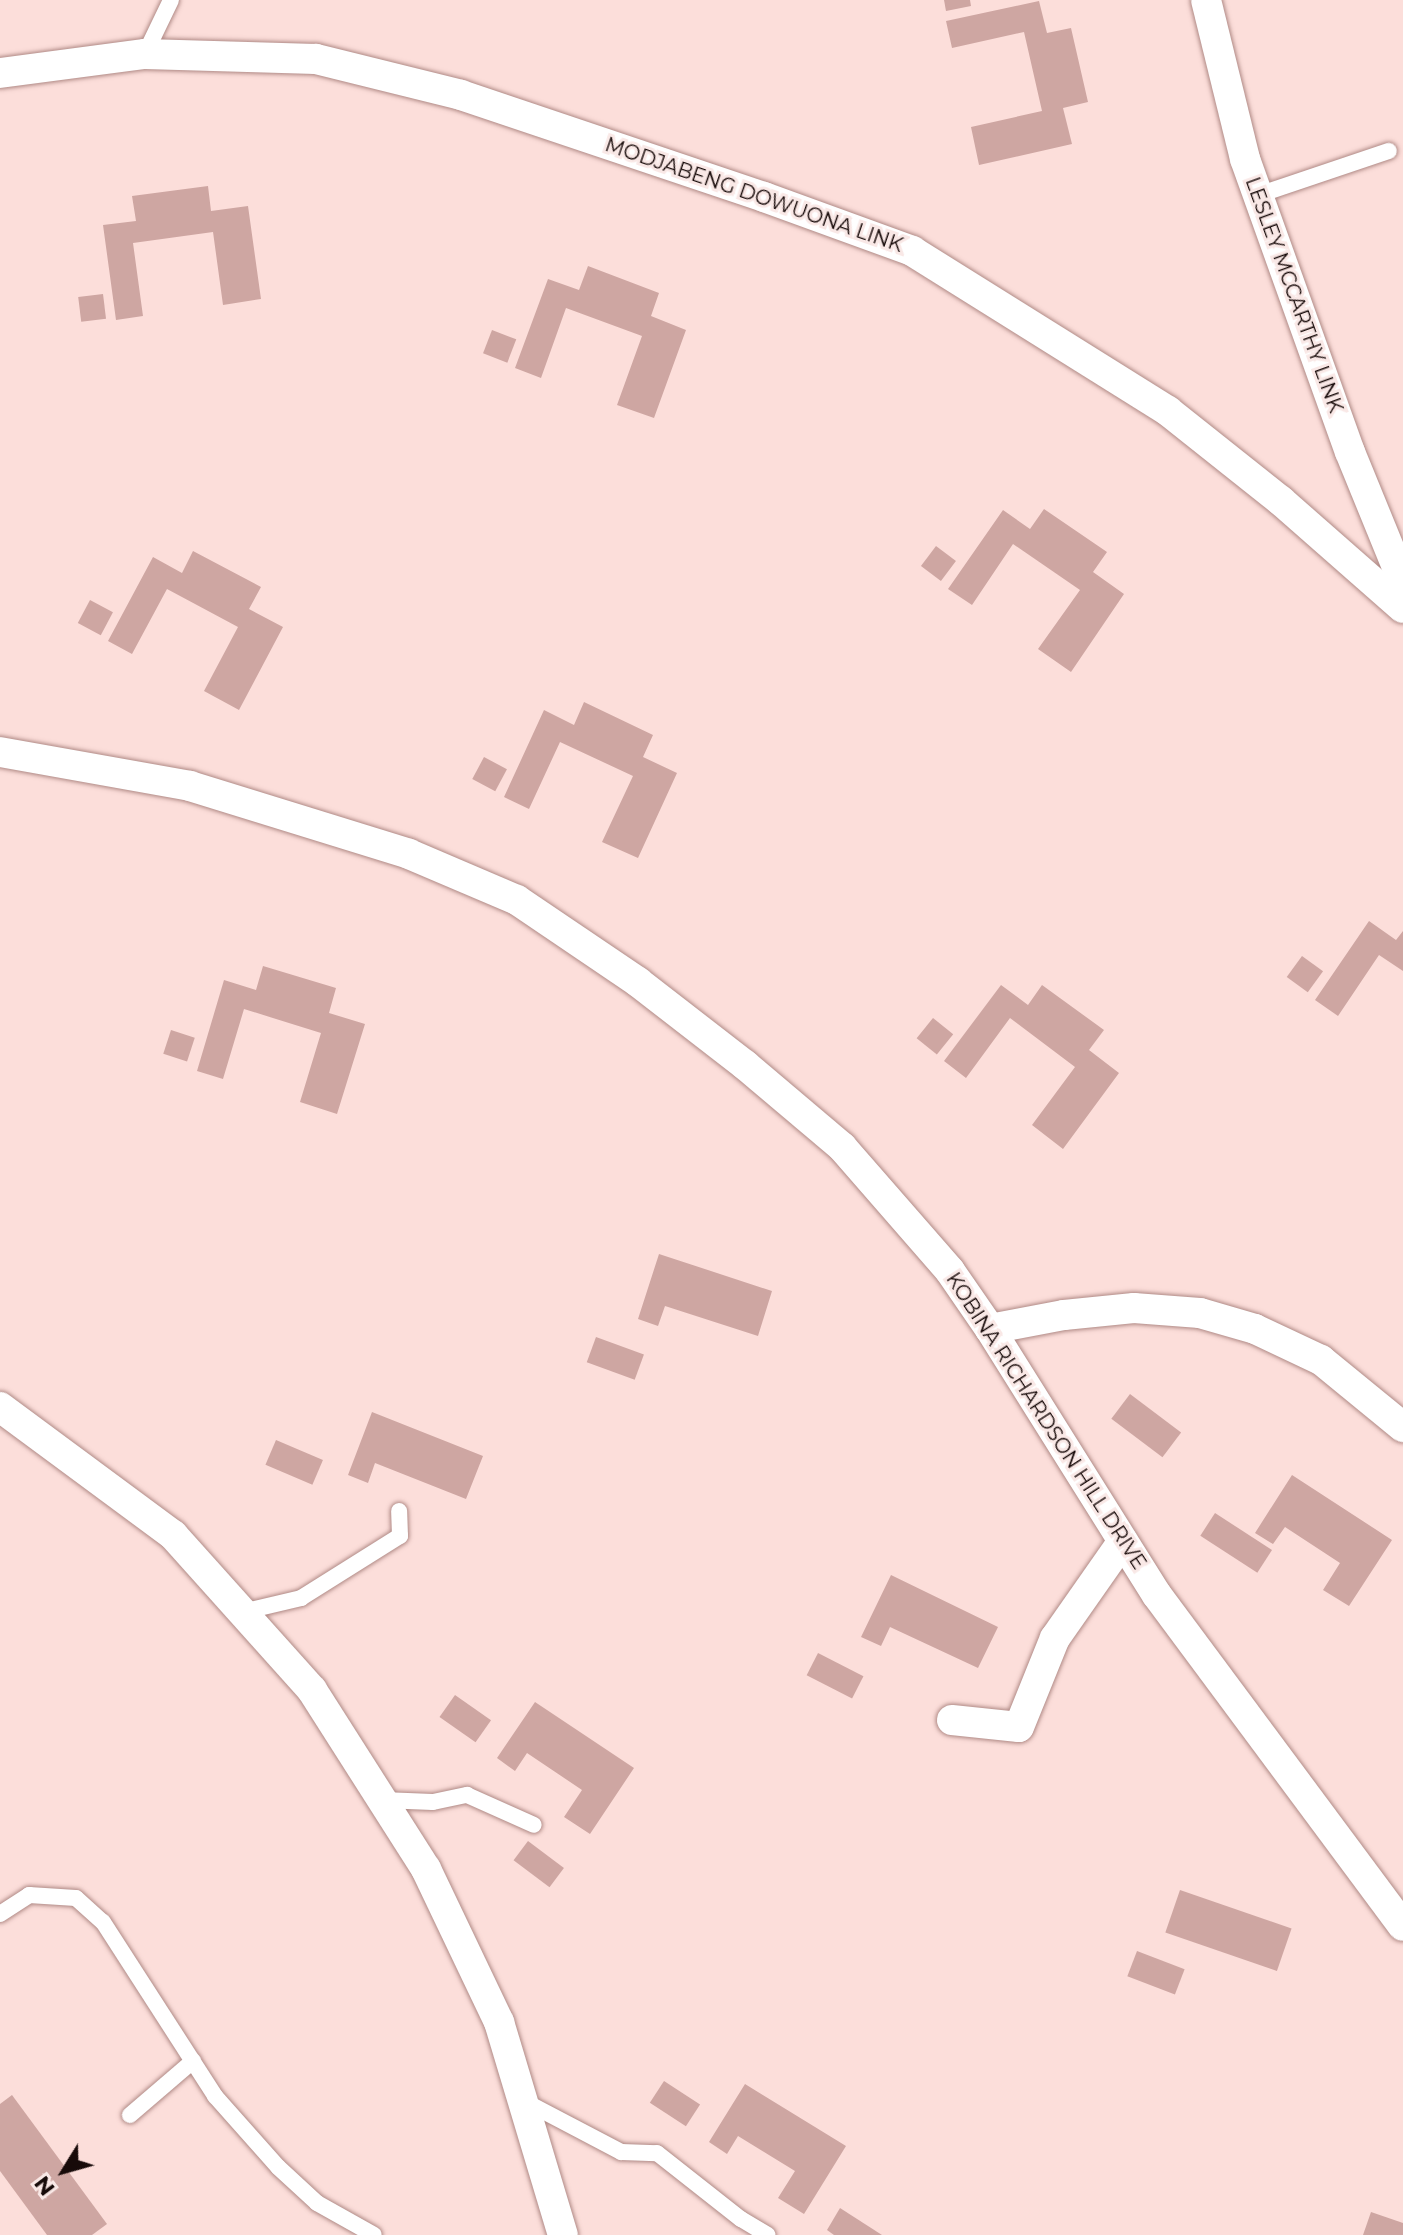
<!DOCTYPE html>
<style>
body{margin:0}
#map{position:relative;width:1403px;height:2235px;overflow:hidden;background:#f9e8e6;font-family:Montserrat,sans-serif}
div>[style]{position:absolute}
.built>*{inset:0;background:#fcdeda;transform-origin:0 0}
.building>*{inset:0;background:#cea6a2;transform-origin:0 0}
.roads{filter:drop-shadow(0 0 2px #b08a86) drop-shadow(0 0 2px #b08a86)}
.service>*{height:16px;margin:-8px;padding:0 8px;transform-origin:8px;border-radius:8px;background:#fff}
.minor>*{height:30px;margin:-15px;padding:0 15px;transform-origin:15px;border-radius:15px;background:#fff}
span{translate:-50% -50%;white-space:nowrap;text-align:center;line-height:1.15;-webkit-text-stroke:6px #f9e8e6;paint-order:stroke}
.street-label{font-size:20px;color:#170a09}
.north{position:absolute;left:24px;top:2131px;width:80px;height:80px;-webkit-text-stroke:6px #f9e8e6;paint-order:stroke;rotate:233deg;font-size:22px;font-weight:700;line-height:32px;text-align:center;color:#170a09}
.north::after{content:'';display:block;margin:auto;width:28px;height:36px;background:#170a09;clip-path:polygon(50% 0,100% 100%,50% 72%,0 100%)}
</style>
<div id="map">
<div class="built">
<div style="left:0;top:0;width:1403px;height:2235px"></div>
</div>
<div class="building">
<div style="clip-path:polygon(944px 0,970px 0,971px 6px,946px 11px)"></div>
<div style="clip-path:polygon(1039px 1px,1047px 33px,1071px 28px,1088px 102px,1063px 108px,1072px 144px,979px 165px,971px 127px,1042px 111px,1024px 32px,952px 48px,946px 21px)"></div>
<div style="clip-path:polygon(208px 186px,211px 211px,248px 206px,261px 299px,223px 305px,213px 232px,133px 243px,143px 316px,116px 320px,103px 225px,136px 221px,132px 196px)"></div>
<div style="clip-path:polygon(588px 266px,659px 293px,651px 316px,686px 330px,654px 418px,617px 405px,642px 336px,566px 308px,541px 378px,515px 368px,548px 279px,579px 290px)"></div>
<div style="left:103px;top:294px;width:25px;height:25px;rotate:83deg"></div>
<div style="left:492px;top:330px;width:26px;height:25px;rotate:21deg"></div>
<div style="clip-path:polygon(1044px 509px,1107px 552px,1093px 572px,1124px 594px,1071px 672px,1038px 649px,1080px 590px,1013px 544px,972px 605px,948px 589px,1003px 510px,1030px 529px)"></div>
<div style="left:936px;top:546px;width:25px;height:25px;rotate:37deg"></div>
<div style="clip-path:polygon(193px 551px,261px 587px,249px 609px,283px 627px,239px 710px,204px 691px,238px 627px,167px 589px,132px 654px,108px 641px,153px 557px,182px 573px)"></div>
<div style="left:90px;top:600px;width:26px;height:26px;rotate:28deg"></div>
<div style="clip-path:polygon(584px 702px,653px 735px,643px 757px,677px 773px,638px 858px,602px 842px,633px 776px,560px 742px,529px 809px,504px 797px,544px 710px,574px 725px)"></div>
<div style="left:484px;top:757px;width:26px;height:25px;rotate:28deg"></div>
<div style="clip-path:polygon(1369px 921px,1396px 940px,1403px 931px,1403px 971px,1379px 955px,1338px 1016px,1315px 1000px)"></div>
<div style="left:1302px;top:956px;width:26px;height:26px;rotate:36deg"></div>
<div style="clip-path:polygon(263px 966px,336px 988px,329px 1013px,365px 1024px,337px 1114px,300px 1102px,321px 1033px,244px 1009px,223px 1079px,197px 1071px,224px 980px,256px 990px)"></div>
<div style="clip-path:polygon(1001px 985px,1028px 1005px,1042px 985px,1104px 1030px,1089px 1050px,1119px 1073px,1063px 1149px,1032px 1125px,1075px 1067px,1010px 1018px,966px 1078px,944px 1061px)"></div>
<div style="left:933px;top:1018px;width:26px;height:26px;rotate:39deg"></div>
<div style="left:171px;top:1030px;width:25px;height:25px;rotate:18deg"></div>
<div style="clip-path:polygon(659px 1254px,772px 1291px,758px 1336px,665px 1306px,658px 1326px,638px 1319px)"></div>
<div style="left:596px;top:1337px;width:51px;height:27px;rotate:20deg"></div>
<div style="left:1130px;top:1394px;width:64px;height:31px;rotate:37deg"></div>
<div style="clip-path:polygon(372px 1412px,483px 1456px,466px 1499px,375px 1463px,368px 1483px,348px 1475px)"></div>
<div style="left:276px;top:1440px;width:51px;height:27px;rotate:23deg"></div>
<div style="clip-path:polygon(1292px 1475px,1392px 1540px,1349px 1606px,1323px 1590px,1340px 1563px,1285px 1527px,1273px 1544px,1255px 1533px)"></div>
<div style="left:1215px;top:1513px;width:68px;height:27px;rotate:33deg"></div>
<div style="clip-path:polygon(891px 1575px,998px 1627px,978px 1668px,890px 1627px,881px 1646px,861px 1637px)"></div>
<div style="left:818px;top:1653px;width:51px;height:25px;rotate:27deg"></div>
<div style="left:455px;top:1695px;width:44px;height:27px;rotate:35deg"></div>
<div style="clip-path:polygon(535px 1702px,634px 1768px,590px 1834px,564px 1817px,582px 1790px,527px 1753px,515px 1771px,497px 1758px)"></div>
<div style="left:528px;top:1841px;width:45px;height:24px;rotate:37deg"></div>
<div style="left:1180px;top:1890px;width:118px;height:45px;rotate:19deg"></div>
<div style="left:1137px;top:1951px;width:51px;height:27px;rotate:21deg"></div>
<div style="left:664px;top:2081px;width:43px;height:26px;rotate:33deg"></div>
<div style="clip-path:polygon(745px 2084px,846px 2146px,804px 2214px,778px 2198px,795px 2171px,738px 2136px,727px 2154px,709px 2142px)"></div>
<div style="clip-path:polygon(12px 2095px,107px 2224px,92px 2235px,47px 2235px,0 2171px,0 2104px)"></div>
<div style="clip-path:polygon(840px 2208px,882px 2235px,834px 2235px,827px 2230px)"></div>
<div style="clip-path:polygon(1371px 2212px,1403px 2223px,1403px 2235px,1363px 2235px)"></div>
</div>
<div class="roads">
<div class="service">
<div style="left:145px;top:54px;width:60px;rotate:-64.3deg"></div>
<div style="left:1258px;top:195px;width:138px;rotate:-18.6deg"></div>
<div style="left:242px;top:1612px;width:61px;rotate:-13.3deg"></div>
<div style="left:301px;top:1598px;width:117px;rotate:-32.1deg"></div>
<div style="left:400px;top:1536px;width:25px;rotate:-92deg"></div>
<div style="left:382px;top:1800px;width:51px;rotate:2.2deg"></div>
<div style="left:433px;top:1802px;width:35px;rotate:-12deg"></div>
<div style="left:467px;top:1795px;width:73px;rotate:24.1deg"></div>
<div style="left:0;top:1914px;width:35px;rotate:-33deg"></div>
<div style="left:29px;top:1895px;width:47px;rotate:3.7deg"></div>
<div style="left:76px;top:1898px;width:36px;rotate:42deg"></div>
<div style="left:103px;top:1922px;width:207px;rotate:57.2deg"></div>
<div style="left:215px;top:2096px;width:95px;rotate:48.4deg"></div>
<div style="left:278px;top:2167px;width:53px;rotate:42.7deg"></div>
<div style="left:317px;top:2203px;width:65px;rotate:29.3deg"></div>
<div style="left:524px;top:2101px;width:110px;rotate:27.7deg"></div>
<div style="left:621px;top:2152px;width:36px;rotate:2deg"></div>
<div style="left:657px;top:2153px;width:107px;rotate:38.2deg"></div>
<div style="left:741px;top:2219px;width:31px;rotate:31deg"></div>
<div style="left:130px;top:2115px;width:83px;rotate:-40.6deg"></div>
</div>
<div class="minor">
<div style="left:1206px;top:0;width:164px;rotate:76.2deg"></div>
<div style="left:1245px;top:159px;width:311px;rotate:70.3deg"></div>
<div style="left:1350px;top:452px;width:140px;rotate:67.8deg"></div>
<div style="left:0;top:73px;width:146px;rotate:-7.5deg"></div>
<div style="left:145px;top:54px;width:171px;rotate:1.7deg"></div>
<div style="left:316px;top:59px;width:149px;rotate:13.9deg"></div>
<div style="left:461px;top:95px;width:320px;rotate:18.6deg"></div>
<div style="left:764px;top:197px;width:158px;rotate:20deg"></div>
<div style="left:912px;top:251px;width:302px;rotate:32deg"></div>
<div style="left:1168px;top:411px;width:144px;rotate:38.5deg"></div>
<div style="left:1281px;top:501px;width:162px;rotate:41.3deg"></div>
<div style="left:0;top:752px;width:193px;rotate:10.1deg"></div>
<div style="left:190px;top:786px;width:229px;rotate:17.2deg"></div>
<div style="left:409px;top:854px;width:117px;rotate:23.1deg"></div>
<div style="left:517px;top:900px;width:146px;rotate:34.1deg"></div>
<div style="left:638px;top:982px;width:135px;rotate:37.8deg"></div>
<div style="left:745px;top:1065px;width:127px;rotate:40.2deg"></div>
<div style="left:842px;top:1147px;width:164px;rotate:48.9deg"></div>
<div style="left:950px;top:1271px;width:70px;rotate:55.4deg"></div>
<div style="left:990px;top:1329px;width:314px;rotate:57.9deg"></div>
<div style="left:1157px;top:1595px;width:412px;rotate:53.4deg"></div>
<div style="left:990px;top:1329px;width:75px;rotate:-10.7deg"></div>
<div style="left:1064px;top:1315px;width:70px;rotate:-5.7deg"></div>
<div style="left:1134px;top:1308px;width:66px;rotate:4.3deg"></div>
<div style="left:1200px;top:1313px;width:57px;rotate:16.2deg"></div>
<div style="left:1255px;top:1329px;width:73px;rotate:25.2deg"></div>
<div style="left:1321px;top:1360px;width:106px;rotate:39.3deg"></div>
<div style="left:0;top:1407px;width:215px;rotate:36.5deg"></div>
<div style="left:173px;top:1535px;width:208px;rotate:48.1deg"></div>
<div style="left:312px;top:1690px;width:212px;rotate:57.5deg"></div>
<div style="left:426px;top:1869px;width:170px;rotate:64.5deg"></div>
<div style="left:499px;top:2022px;width:222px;rotate:73.3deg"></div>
<div style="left:952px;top:1720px;width:67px;rotate:6deg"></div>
<div style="left:1019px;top:1727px;width:96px;rotate:-68deg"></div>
<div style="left:1055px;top:1638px;width:118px;rotate:-55deg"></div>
</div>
</div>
<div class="street-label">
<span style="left:754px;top:195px;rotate:19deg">MODJABENG DOWUONA LINK</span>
<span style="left:1294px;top:295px;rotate:70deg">LESLEY MCCARTHY LINK</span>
<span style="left:1046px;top:1421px;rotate:57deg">KOBINA RICHARDSON HILL DRIVE</span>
</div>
<div class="north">N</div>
</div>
